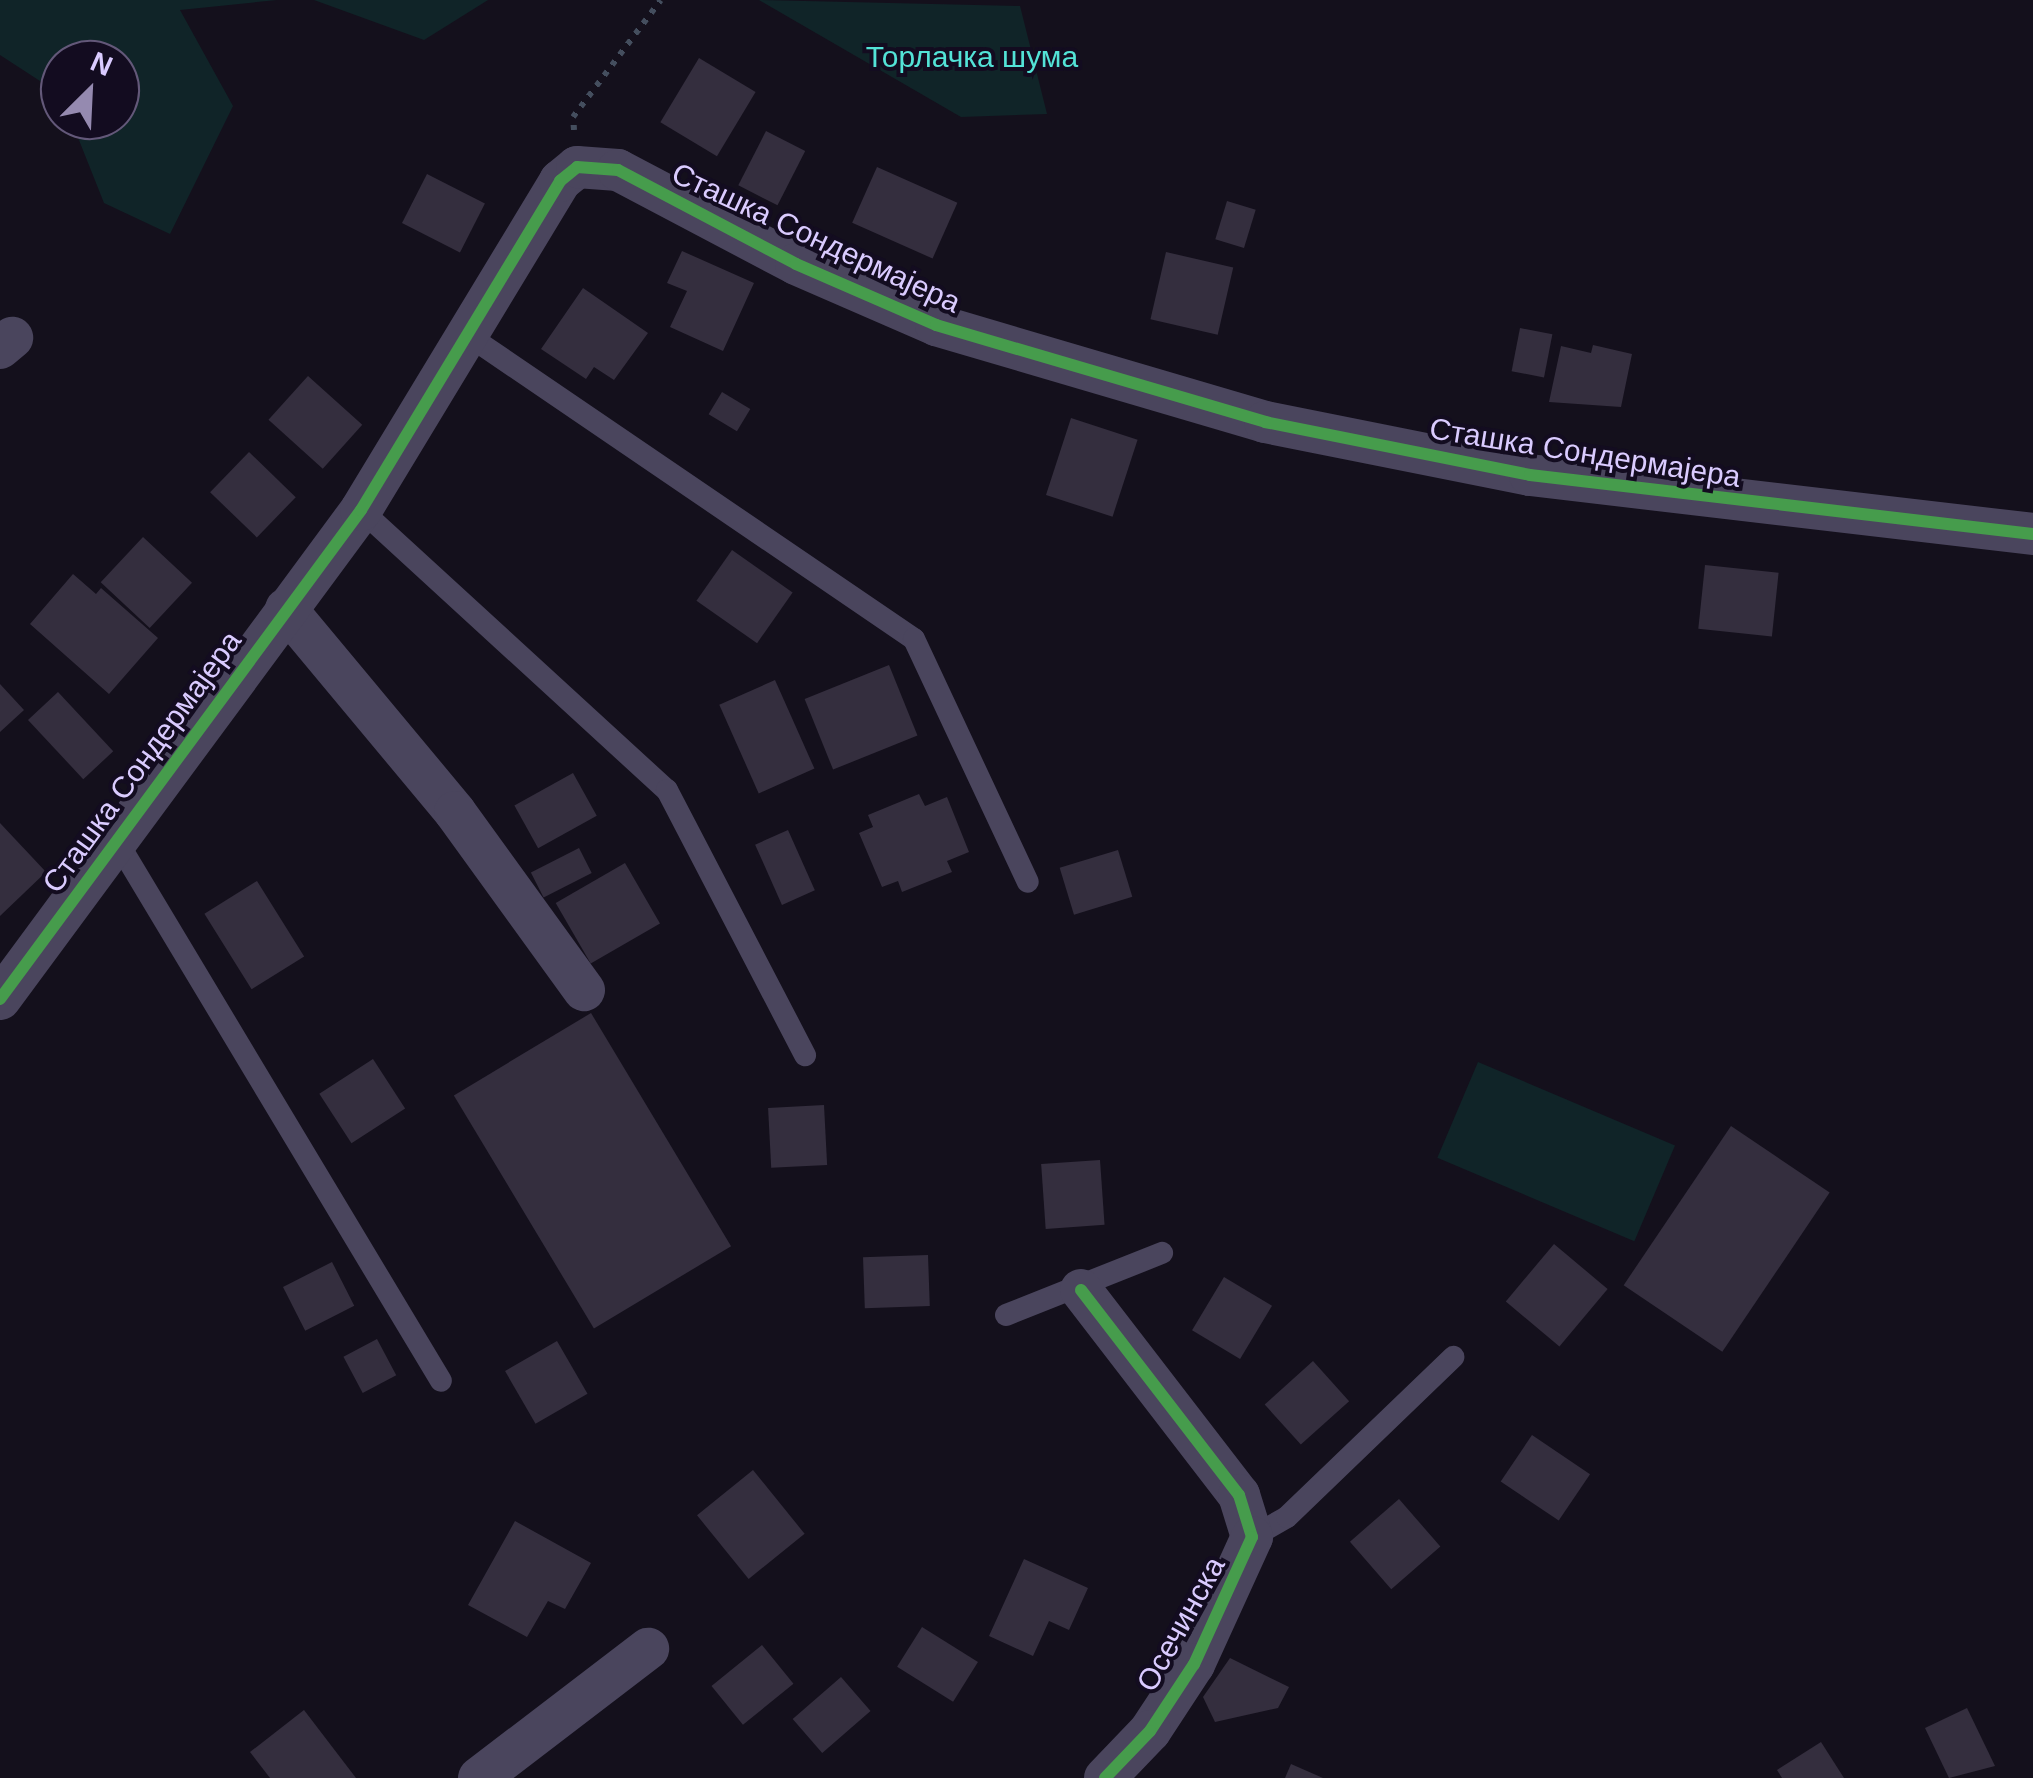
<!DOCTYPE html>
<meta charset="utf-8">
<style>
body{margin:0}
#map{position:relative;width:2033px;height:1778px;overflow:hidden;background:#14101c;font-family:Arial,sans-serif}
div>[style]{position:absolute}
.green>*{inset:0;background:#102428;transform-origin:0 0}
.building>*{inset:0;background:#342e3e;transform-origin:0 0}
.path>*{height:6px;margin-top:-3px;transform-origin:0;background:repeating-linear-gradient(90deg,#444e5e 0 5px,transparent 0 13px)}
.lane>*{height:22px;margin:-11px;padding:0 11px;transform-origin:11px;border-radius:11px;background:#4a455d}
.street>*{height:42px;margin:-21px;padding:0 21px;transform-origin:21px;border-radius:21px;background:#4a455d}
.cycleway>*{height:12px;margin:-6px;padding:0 6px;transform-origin:6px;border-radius:6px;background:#469c4c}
span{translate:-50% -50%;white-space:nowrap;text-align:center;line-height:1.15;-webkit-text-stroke:8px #130c20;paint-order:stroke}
.park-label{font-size:30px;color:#53e3d7}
.street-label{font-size:30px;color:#dacbff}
.north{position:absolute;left:40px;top:40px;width:100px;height:100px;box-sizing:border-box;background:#130c20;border:2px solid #635879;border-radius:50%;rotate:24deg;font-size:28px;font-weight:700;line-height:40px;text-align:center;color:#dacbff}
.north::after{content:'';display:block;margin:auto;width:35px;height:45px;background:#958ab0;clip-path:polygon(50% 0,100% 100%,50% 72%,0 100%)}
</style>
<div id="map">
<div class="green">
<div style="clip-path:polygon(0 0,277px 0,180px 10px,233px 106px,170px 234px,104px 203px,71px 120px,120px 120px,120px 60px,60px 60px,60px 94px,0 55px)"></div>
<div style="clip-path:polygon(314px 0,488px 0,424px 40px)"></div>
<div style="clip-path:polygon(759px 0,1020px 6px,1047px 114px,961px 117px)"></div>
<div style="left:1478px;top:1062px;width:214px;height:104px;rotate:23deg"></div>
</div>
<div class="building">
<div style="left:699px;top:58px;width:66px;height:75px;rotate:31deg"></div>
<div style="left:766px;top:131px;width:44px;height:61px;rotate:27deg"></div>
<div style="left:877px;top:167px;width:88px;height:61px;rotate:24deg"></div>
<div style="left:427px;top:174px;width:65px;height:55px;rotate:27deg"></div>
<div style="left:1227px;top:201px;width:30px;height:40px;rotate:17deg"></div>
<div style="clip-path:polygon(682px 251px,754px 283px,723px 351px,670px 327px,687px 291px,667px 283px)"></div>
<div style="left:1166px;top:252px;width:69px;height:69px;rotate:13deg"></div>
<div style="clip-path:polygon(583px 288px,648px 333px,614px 380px,594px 367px,586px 379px,541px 349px)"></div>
<div style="left:1520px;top:328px;width:33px;height:44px;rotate:11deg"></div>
<div style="clip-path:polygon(1593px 345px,1632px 354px,1621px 407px,1549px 402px,1561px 346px,1591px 353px)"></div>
<div style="left:308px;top:376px;width:73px;height:59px;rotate:42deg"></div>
<div style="left:722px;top:392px;width:33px;height:26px;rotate:31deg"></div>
<div style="left:1071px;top:418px;width:70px;height:81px;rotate:18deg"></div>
<div style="left:249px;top:452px;width:65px;height:56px;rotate:44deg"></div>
<div style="left:143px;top:537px;width:67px;height:62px;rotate:43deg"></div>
<div style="left:732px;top:550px;width:74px;height:62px;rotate:35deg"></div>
<div style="left:1705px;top:565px;width:74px;height:64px;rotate:6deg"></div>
<div style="clip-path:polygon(73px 574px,96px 594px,101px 588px,158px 638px,109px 694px,30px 624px)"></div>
<div style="left:889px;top:665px;width:76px;height:91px;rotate:68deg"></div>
<div style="left:775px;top:680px;width:97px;height:61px;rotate:66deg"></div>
<div style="clip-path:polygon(0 684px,24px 710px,0 732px)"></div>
<div style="left:58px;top:692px;width:81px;height:41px;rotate:47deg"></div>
<div style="left:573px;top:773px;width:49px;height:67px;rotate:61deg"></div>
<div style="clip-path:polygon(919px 794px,925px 806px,947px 797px,969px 852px,947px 861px,952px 872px,902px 892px,898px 881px,882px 887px,859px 833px,873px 827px,868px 815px)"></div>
<div style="clip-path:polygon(0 823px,46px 872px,0 916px)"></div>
<div style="left:788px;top:830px;width:66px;height:36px;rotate:66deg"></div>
<div style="left:579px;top:848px;width:28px;height:54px;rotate:63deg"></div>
<div style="left:1118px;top:850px;width:49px;height:61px;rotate:73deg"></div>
<div style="left:625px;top:863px;width:70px;height:80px;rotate:60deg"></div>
<div style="left:257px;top:881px;width:89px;height:62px;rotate:58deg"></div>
<div style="left:591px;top:1013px;width:272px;height:160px;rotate:59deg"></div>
<div style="left:373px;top:1059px;width:59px;height:64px;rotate:57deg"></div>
<div style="left:824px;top:1105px;width:60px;height:56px;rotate:87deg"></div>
<div style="left:1731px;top:1126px;width:119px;height:192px;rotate:34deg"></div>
<div style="left:1100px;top:1160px;width:65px;height:59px;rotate:86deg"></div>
<div style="left:1554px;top:1244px;width:70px;height:75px;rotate:40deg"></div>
<div style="left:928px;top:1255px;width:51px;height:65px;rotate:88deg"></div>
<div style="left:332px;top:1262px;width:49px;height:55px;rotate:63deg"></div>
<div style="left:1224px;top:1277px;width:56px;height:62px;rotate:31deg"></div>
<div style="left:377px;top:1339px;width:41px;height:38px;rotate:62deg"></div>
<div style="left:557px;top:1341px;width:61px;height:60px;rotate:60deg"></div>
<div style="left:1313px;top:1361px;width:54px;height:65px;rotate:48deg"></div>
<div style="left:1532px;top:1435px;width:70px;height:56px;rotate:34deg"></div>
<div style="left:753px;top:1470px;width:82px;height:72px;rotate:51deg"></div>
<div style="left:1399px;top:1499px;width:63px;height:65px;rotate:49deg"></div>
<div style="clip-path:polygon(515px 1521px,591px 1563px,565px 1609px,548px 1601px,527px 1637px,468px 1605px)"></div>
<div style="clip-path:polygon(1024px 1559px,1088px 1588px,1069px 1630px,1049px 1621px,1033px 1656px,989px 1636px)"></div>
<div style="left:922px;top:1627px;width:66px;height:47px;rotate:32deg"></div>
<div style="left:762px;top:1645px;width:50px;height:65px;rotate:51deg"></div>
<div style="clip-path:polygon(1230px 1658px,1289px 1687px,1278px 1708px,1215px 1722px,1203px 1697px)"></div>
<div style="left:841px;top:1677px;width:45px;height:64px;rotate:49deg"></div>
<div style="clip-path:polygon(1967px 1708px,1995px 1766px,1949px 1778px,1925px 1728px)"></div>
<div style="clip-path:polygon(304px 1710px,356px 1778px,270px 1778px,250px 1752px)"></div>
<div style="clip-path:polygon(1821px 1742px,1844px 1778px,1782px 1778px,1777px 1770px)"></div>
<div style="clip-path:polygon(1291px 1764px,1323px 1778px,1285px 1778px)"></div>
</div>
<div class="path">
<div style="left:574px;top:130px;width:13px;rotate:-94deg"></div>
<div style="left:573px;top:117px;width:146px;rotate:-53.1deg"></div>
</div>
<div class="lane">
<div style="left:469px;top:336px;width:538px;rotate:34.25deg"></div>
<div style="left:914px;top:639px;width:268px;rotate:64.9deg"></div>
<div style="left:361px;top:510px;width:415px;rotate:42.5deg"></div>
<div style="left:667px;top:790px;width:299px;rotate:62.5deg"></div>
<div style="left:115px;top:838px;width:633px;rotate:59.02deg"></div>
<div style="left:1006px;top:1315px;width:168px;rotate:-21.7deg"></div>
<div style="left:1252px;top:1537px;width:40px;rotate:-29.7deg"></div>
<div style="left:1287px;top:1517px;width:231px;rotate:-43.9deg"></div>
</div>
<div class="street">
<div style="left:0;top:348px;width:16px;rotate:-40deg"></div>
<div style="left:286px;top:609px;width:264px;rotate:50.2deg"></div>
<div style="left:455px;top:812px;width:220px;rotate:54.1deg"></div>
<div style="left:0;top:999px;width:608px;rotate:-53.56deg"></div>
<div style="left:361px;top:510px;width:385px;rotate:-58.8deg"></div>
<div style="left:560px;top:181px;width:22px;rotate:-39deg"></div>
<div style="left:577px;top:167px;width:41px;rotate:4.2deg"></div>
<div style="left:618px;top:170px;width:201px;rotate:27.8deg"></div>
<div style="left:796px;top:264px;width:153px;rotate:23.5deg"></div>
<div style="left:936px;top:325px;width:343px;rotate:16.4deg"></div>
<div style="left:1265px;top:422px;width:270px;rotate:11.3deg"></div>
<div style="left:1530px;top:475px;width:506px;rotate:6.69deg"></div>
<div style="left:1081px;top:1290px;width:259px;rotate:52.4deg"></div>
<div style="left:1239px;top:1495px;width:44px;rotate:72.8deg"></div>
<div style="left:1252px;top:1537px;width:140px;rotate:114.5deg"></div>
<div style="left:1194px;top:1664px;width:80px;rotate:123.3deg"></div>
<div style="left:1150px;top:1731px;width:65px;rotate:133.8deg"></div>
<div style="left:479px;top:1778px;width:213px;rotate:-37.4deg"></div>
</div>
<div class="cycleway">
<div style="left:0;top:999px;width:608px;rotate:-53.56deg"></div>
<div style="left:361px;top:510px;width:385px;rotate:-58.8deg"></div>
<div style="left:560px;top:181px;width:22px;rotate:-39deg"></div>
<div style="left:577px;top:167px;width:41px;rotate:4.2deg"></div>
<div style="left:618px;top:170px;width:201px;rotate:27.8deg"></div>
<div style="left:796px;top:264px;width:153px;rotate:23.5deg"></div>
<div style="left:936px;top:325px;width:343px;rotate:16.4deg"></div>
<div style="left:1265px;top:422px;width:270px;rotate:11.3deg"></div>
<div style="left:1530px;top:475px;width:506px;rotate:6.69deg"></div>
<div style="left:1081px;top:1290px;width:259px;rotate:52.4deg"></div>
<div style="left:1239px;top:1495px;width:44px;rotate:72.8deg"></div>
<div style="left:1252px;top:1537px;width:140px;rotate:114.5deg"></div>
<div style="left:1194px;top:1664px;width:80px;rotate:123.3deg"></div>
<div style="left:1150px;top:1731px;width:65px;rotate:133.8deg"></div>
</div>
<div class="park-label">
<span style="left:972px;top:57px">Торлачка шума</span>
</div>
<div class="street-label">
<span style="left:816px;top:238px;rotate:25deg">Сташка Сондермајера</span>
<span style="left:1585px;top:453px;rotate:9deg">Сташка Сондермајера</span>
<span style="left:142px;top:762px;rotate:-54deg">Сташка Сондермајера</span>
<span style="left:1181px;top:1624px;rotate:-61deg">Осечинска</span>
</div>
<div class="north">N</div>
</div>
